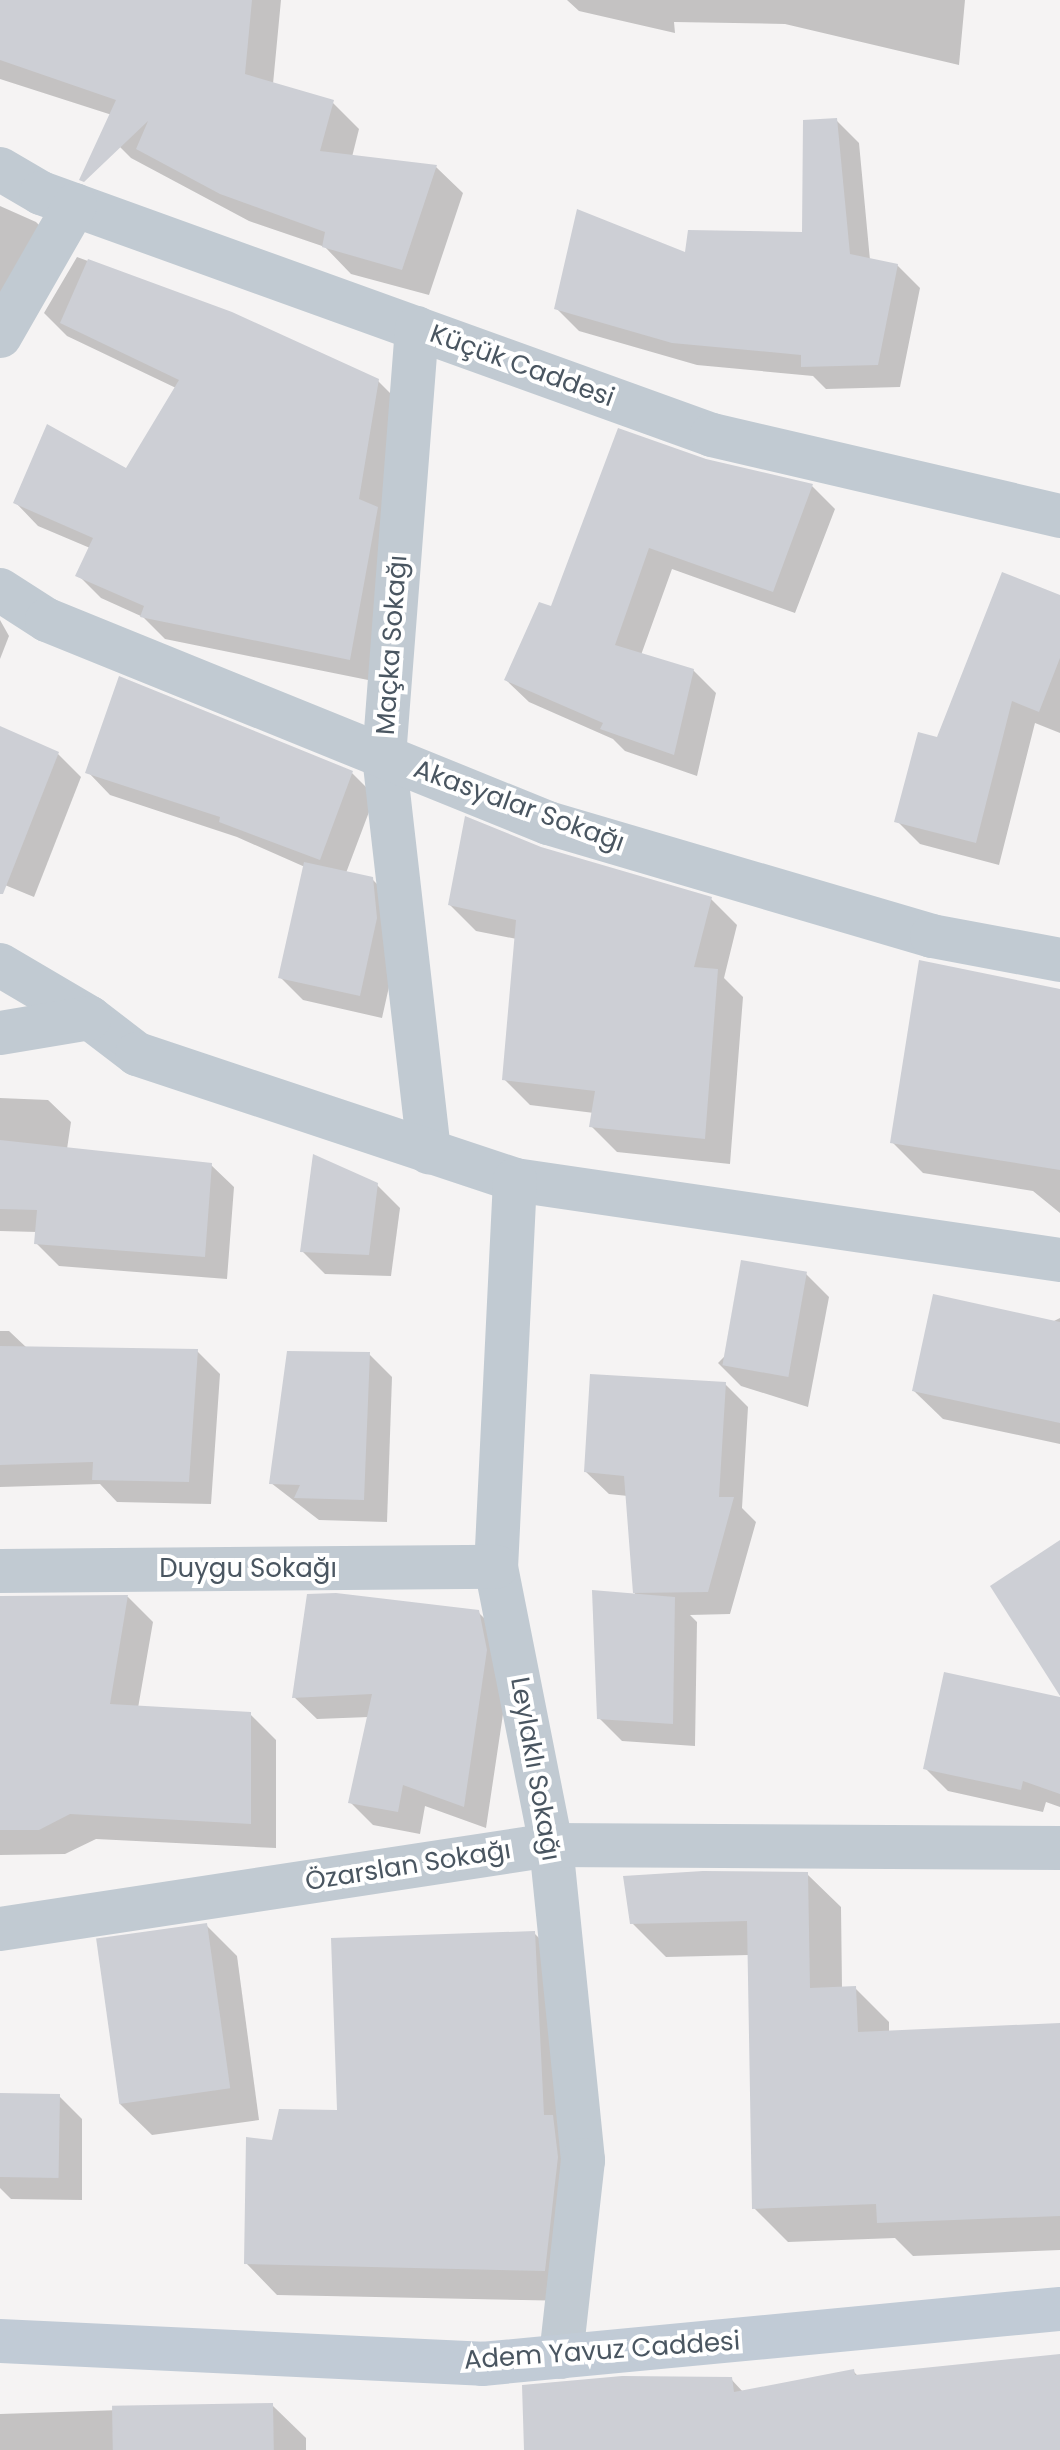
<!DOCTYPE html>
<meta charset="utf-8">
<style>
body{margin:0}
#map{position:relative;width:1060px;height:2450px;overflow:hidden;background:#f5f3f3;font-family:Poppins,sans-serif}
div>[style]{position:absolute}
.shadow>*{inset:0;background:#0003}
.building>*{inset:0;background:#cdcfd5;transform-origin:0 0}
.street>*{height:44px;margin:-22px;padding:0 22px;transform-origin:22px;border-radius:22px;background:#c1cad2}
.secondary>*{height:44px;margin:-22px;padding:0 22px;transform-origin:22px;border-radius:22px;background:#c1cbd6}
span{translate:-50% -50%;white-space:nowrap;text-align:center;line-height:1.15;-webkit-text-stroke:8px #fff;paint-order:stroke}
.street-label{font-size:26px;color:#4a5661}
</style>
<div id="map">
<div class="shadow">
<div style="clip-path:polygon(0 0,281px 0,273px 84px,332px 102px,359px 129px,352px 157px,436px 167px,463px 193px,429px 295px,351px 274px,325px 247px,249px 221px,131px 158px,104px 131px,112px 115px,0 79px)"></div>
<div style="clip-path:polygon(567px 0,965px 0,959px 65px,785px 24px,674px 22px,675px 33px,579px 11px)"></div>
<div style="clip-path:polygon(836px 120px,859px 143px,870px 260px,897px 265px,920px 288px,900px 387px,826px 389px,813px 376px,697px 365px,579px 331px,556px 308px,687px 255px,804px 234px)"></div>
<div style="clip-path:polygon(0 206px,36px 222px,59px 245px,0 339px)"></div>
<div style="clip-path:polygon(77px 257px,232px 314px,378px 381px,401px 404px,373px 681px,165px 639px,143px 617px,101px 598px,78px 575px,90px 548px,38px 526px,16px 503px,127px 471px,176px 388px,67px 336px,44px 313px)"></div>
<div style="clip-path:polygon(706px 461px,812px 486px,835px 509px,795px 613px,672px 569px,641px 655px,693px 670px,716px 693px,697px 776px,625px 751px,613px 739px,529px 702px,506px 680px,552px 609px)"></div>
<div style="clip-path:polygon(1060px 597px,1060px 733px,1035px 723px,999px 865px,920px 844px,897px 821px,938px 740px)"></div>
<div style="clip-path:polygon(0 620px,9px 636px,0 659px)"></div>
<div style="clip-path:polygon(0 728px,58px 754px,81px 777px,34px 897px,0 883px)"></div>
<div style="clip-path:polygon(88px 772px,352px 773px,375px 796px,346px 873px,372px 879px,395px 902px,399px 942px,382px 1018px,303px 1000px,280px 977px,305px 867px,237px 837px,110px 795px)"></div>
<div style="clip-path:polygon(540px 849px,711px 899px,737px 925px,724px 978px,743px 997px,730px 1164px,617px 1152px,591px 1126px,594px 1113px,530px 1105px,504px 1079px,517px 939px,476px 931px,450px 905px)"></div>
<div style="clip-path:polygon(920px 963px,1060px 991px,1060px 1213px,1033px 1191px,923px 1173px,892px 1142px)"></div>
<div style="clip-path:polygon(0 1098px,48px 1100px,71px 1122px,67px 1149px,211px 1165px,234px 1187px,227px 1279px,59px 1266px,36px 1243px,37px 1232px,0 1231px)"></div>
<div style="clip-path:polygon(377px 1185px,400px 1208px,391px 1276px,325px 1274px,302px 1251px)"></div>
<div style="clip-path:polygon(806px 1274px,829px 1297px,808px 1407px,741px 1386px,718px 1363px)"></div>
<div style="clip-path:polygon(1060px 1318px,1060px 1444px,943px 1419px,914px 1391px)"></div>
<div style="clip-path:polygon(0 1331px,9px 1331px,27px 1348px,197px 1351px,220px 1374px,211px 1504px,117px 1502px,100px 1484px,0 1487px)"></div>
<div style="clip-path:polygon(369px 1354px,392px 1377px,387px 1522px,319px 1520px,271px 1483px)"></div>
<div style="clip-path:polygon(725px 1384px,748px 1407px,742px 1508px,756px 1522px,730px 1614px,690px 1615px,697px 1622px,695px 1746px,622px 1741px,599px 1718px,635px 1596px,628px 1496px,609px 1494px,586px 1472px)"></div>
<div style="clip-path:polygon(128px 1597px,153px 1622px,138px 1708px,250px 1714px,276px 1740px,276px 1848px,96px 1839px,65px 1854px,0 1855px,0 1598px)"></div>
<div style="clip-path:polygon(478px 1612px,501px 1635px,509px 1674px,486px 1828px,425px 1806px,420px 1834px,373px 1825px,350px 1802px,369px 1717px,317px 1719px,294px 1697px)"></div>
<div style="clip-path:polygon(1060px 1728px,1060px 1807px,1046px 1802px,1043px 1812px,948px 1791px,925px 1768px)"></div>
<div style="clip-path:polygon(807px 1874px,841px 1907px,842px 1988px,855px 1988px,889px 2022px,889px 2033px,1060px 2025px,1060px 2250px,913px 2256px,895px 2238px,788px 2242px,754px 2208px,749px 1955px,666px 1957px,632px 1923px)"></div>
<div style="clip-path:polygon(206px 1925px,237px 1956px,259px 2120px,152px 2135px,120px 2104px)"></div>
<div style="clip-path:polygon(534px 1933px,565px 1964px,576px 2301px,277px 2295px,246px 2263px,274px 2142px,339px 2112px)"></div>
<div style="clip-path:polygon(0 2095px,59px 2096px,82px 2119px,82px 2200px,11px 2199px,0 2188px)"></div>
<div style="clip-path:polygon(1060px 2356px,1060px 2450px,526px 2450px,731px 2379px,744px 2393px,854px 2372px,859px 2377px)"></div>
<div style="clip-path:polygon(272px 2405px,306px 2438px,306px 2450px,0 2450px,0 2414px)"></div>
</div>
<div class="building">
<div style="clip-path:polygon(0 0,252px 0,245px 74px,334px 100px,320px 151px,437px 165px,402px 270px,322px 247px,325px 232px,220px 194px,136px 149px,148px 121px,84px 182px,79px 180px,116px 100px,0 60px)"></div>
<div style="clip-path:polygon(837px 118px,850px 254px,898px 264px,878px 365px,801px 367px,801px 355px,672px 343px,554px 309px,577px 209px,685px 252px,688px 230px,802px 232px,803px 120px)"></div>
<div style="clip-path:polygon(88px 259px,232px 312px,379px 379px,359px 499px,378px 507px,350px 660px,140px 617px,144px 606px,75px 576px,93px 538px,13px 503px,47px 424px,126px 468px,179px 380px,60px 323px)"></div>
<div style="clip-path:polygon(618px 428px,706px 459px,813px 484px,773px 592px,649px 548px,615px 645px,694px 669px,674px 755px,600px 729px,603px 723px,504px 680px,539px 602px,551px 606px)"></div>
<div style="clip-path:polygon(1002px 572px,1060px 595px,1060px 658px,1039px 712px,1012px 701px,976px 843px,894px 822px,918px 732px,937px 737px)"></div>
<div style="clip-path:polygon(119px 676px,353px 771px,320px 860px,219px 822px,220px 817px,85px 773px)"></div>
<div style="clip-path:polygon(0 726px,59px 752px,3px 894px,0 894px)"></div>
<div style="clip-path:polygon(465px 816px,541px 847px,712px 897px,694px 967px,718px 969px,705px 1139px,589px 1127px,595px 1091px,502px 1080px,516px 920px,448px 905px)"></div>
<div style="clip-path:polygon(304px 862px,373px 877px,377px 918px,360px 996px,278px 978px)"></div>
<div style="clip-path:polygon(919px 960px,1060px 989px,1060px 1170px,890px 1143px)"></div>
<div style="clip-path:polygon(0 1140px,212px 1163px,205px 1257px,34px 1244px,37px 1210px,0 1209px)"></div>
<div style="clip-path:polygon(313px 1154px,378px 1183px,369px 1255px,300px 1252px)"></div>
<div style="left:741px;top:1260px;width:67px;height:107px;rotate:10deg"></div>
<div style="clip-path:polygon(933px 1294px,1060px 1322px,1060px 1423px,912px 1391px)"></div>
<div style="clip-path:polygon(0 1346px,198px 1349px,189px 1482px,92px 1480px,93px 1462px,0 1465px)"></div>
<div style="clip-path:polygon(287px 1351px,370px 1352px,364px 1500px,294px 1498px,300px 1485px,269px 1484px)"></div>
<div style="clip-path:polygon(590px 1374px,726px 1382px,719px 1497px,734px 1497px,708px 1592px,633px 1593px,624px 1476px,584px 1472px)"></div>
<div style="clip-path:polygon(1060px 1540px,1060px 1696px,990px 1586px)"></div>
<div style="clip-path:polygon(592px 1590px,675px 1597px,673px 1724px,597px 1719px)"></div>
<div style="clip-path:polygon(336px 1593px,479px 1610px,487px 1650px,464px 1807px,403px 1785px,398px 1812px,348px 1803px,372px 1694px,292px 1698px,307px 1594px)"></div>
<div style="clip-path:polygon(128px 1595px,110px 1704px,251px 1712px,251px 1824px,70px 1814px,39px 1830px,0 1830px,0 1596px)"></div>
<div style="clip-path:polygon(944px 1672px,1060px 1697px,1060px 1794px,1023px 1781px,1021px 1790px,923px 1769px)"></div>
<div style="clip-path:polygon(703px 1871px,808px 1872px,810px 1988px,856px 1986px,858px 2032px,1060px 2023px,1060px 2216px,877px 2223px,876px 2204px,752px 2209px,747px 1921px,630px 1924px,623px 1876px)"></div>
<div style="left:207px;top:1923px;width:167px;height:112px;rotate:82deg"></div>
<div style="clip-path:polygon(535px 1931px,544px 2115px,553px 2115px,558px 2157px,545px 2271px,244px 2264px,246px 2137px,272px 2140px,279px 2109px,337px 2110px,331px 1938px)"></div>
<div style="left:0;top:2093px;width:60px;height:84px;rotate:1deg"></div>
<div style="clip-path:polygon(1060px 2354px,1060px 2450px,524px 2450px,522px 2385px,622px 2376px,732px 2377px,734px 2392px,854px 2369px,855px 2375px)"></div>
<div style="left:273px;top:2403px;width:47px;height:161px;rotate:89deg"></div>
</div>
<div class="street">
<div style="left:0;top:169px;width:48px;rotate:30.3deg"></div>
<div style="left:41px;top:193px;width:713px;rotate:19.83deg"></div>
<div style="left:712px;top:435px;width:357px;rotate:13.1deg"></div>
<div style="left:417px;top:328px;width:429px;rotate:94.4deg"></div>
<div style="left:384px;top:756px;width:399px;rotate:83.5deg"></div>
<div style="left:0;top:336px;width:151px;rotate:-60.2deg"></div>
<div style="left:0;top:590px;width:56px;rotate:32.6deg"></div>
<div style="left:47px;top:620px;width:541px;rotate:22.06deg"></div>
<div style="left:548px;top:823px;width:400px;rotate:16.4deg"></div>
<div style="left:932px;top:936px;width:130px;rotate:10.6deg"></div>
<div style="left:0;top:965px;width:104px;rotate:30.5deg"></div>
<div style="left:90px;top:1018px;width:59px;rotate:37.5deg"></div>
<div style="left:137px;top:1054px;width:398px;rotate:18.4deg"></div>
<div style="left:515px;top:1180px;width:551px;rotate:8.35deg"></div>
<div style="left:0;top:1033px;width:91px;rotate:-9.5deg"></div>
<div style="left:515px;top:1180px;width:387px;rotate:92.8deg"></div>
<div style="left:496px;top:1567px;width:283px;rotate:78.8deg"></div>
<div style="left:551px;top:1845px;width:317px;rotate:84.2deg"></div>
<div style="left:583px;top:2160px;width:198px;rotate:96.4deg"></div>
<div style="left:0;top:1571px;width:496px;rotate:-0.5deg"></div>
<div style="left:0;top:1929px;width:557px;rotate:-8.67deg"></div>
<div style="left:551px;top:1845px;width:509px;rotate:0.34deg"></div>
</div>
<div class="secondary">
<div style="left:0;top:2341px;width:483px;rotate:2.7deg"></div>
<div style="left:482px;top:2364px;width:581px;rotate:-5.44deg"></div>
</div>
<div class="street-label">
<span style="left:522px;top:366px;rotate:20deg">Küçük Caddesi</span>
<span style="left:392px;top:645px;rotate:-86deg">Maçka Sokağı</span>
<span style="left:519px;top:806px;rotate:20deg">Akasyalar Sokağı</span>
<span style="left:248px;top:1569px">Duygu Sokağı</span>
<span style="left:535px;top:1769px;rotate:80deg">Leylaklı Sokağı</span>
<span style="left:408px;top:1866px;rotate:-9deg">Özarslan Sokağı</span>
<span style="left:602px;top:2351px;rotate:-4deg">Adem Yavuz Caddesi</span>
</div>
</div>
